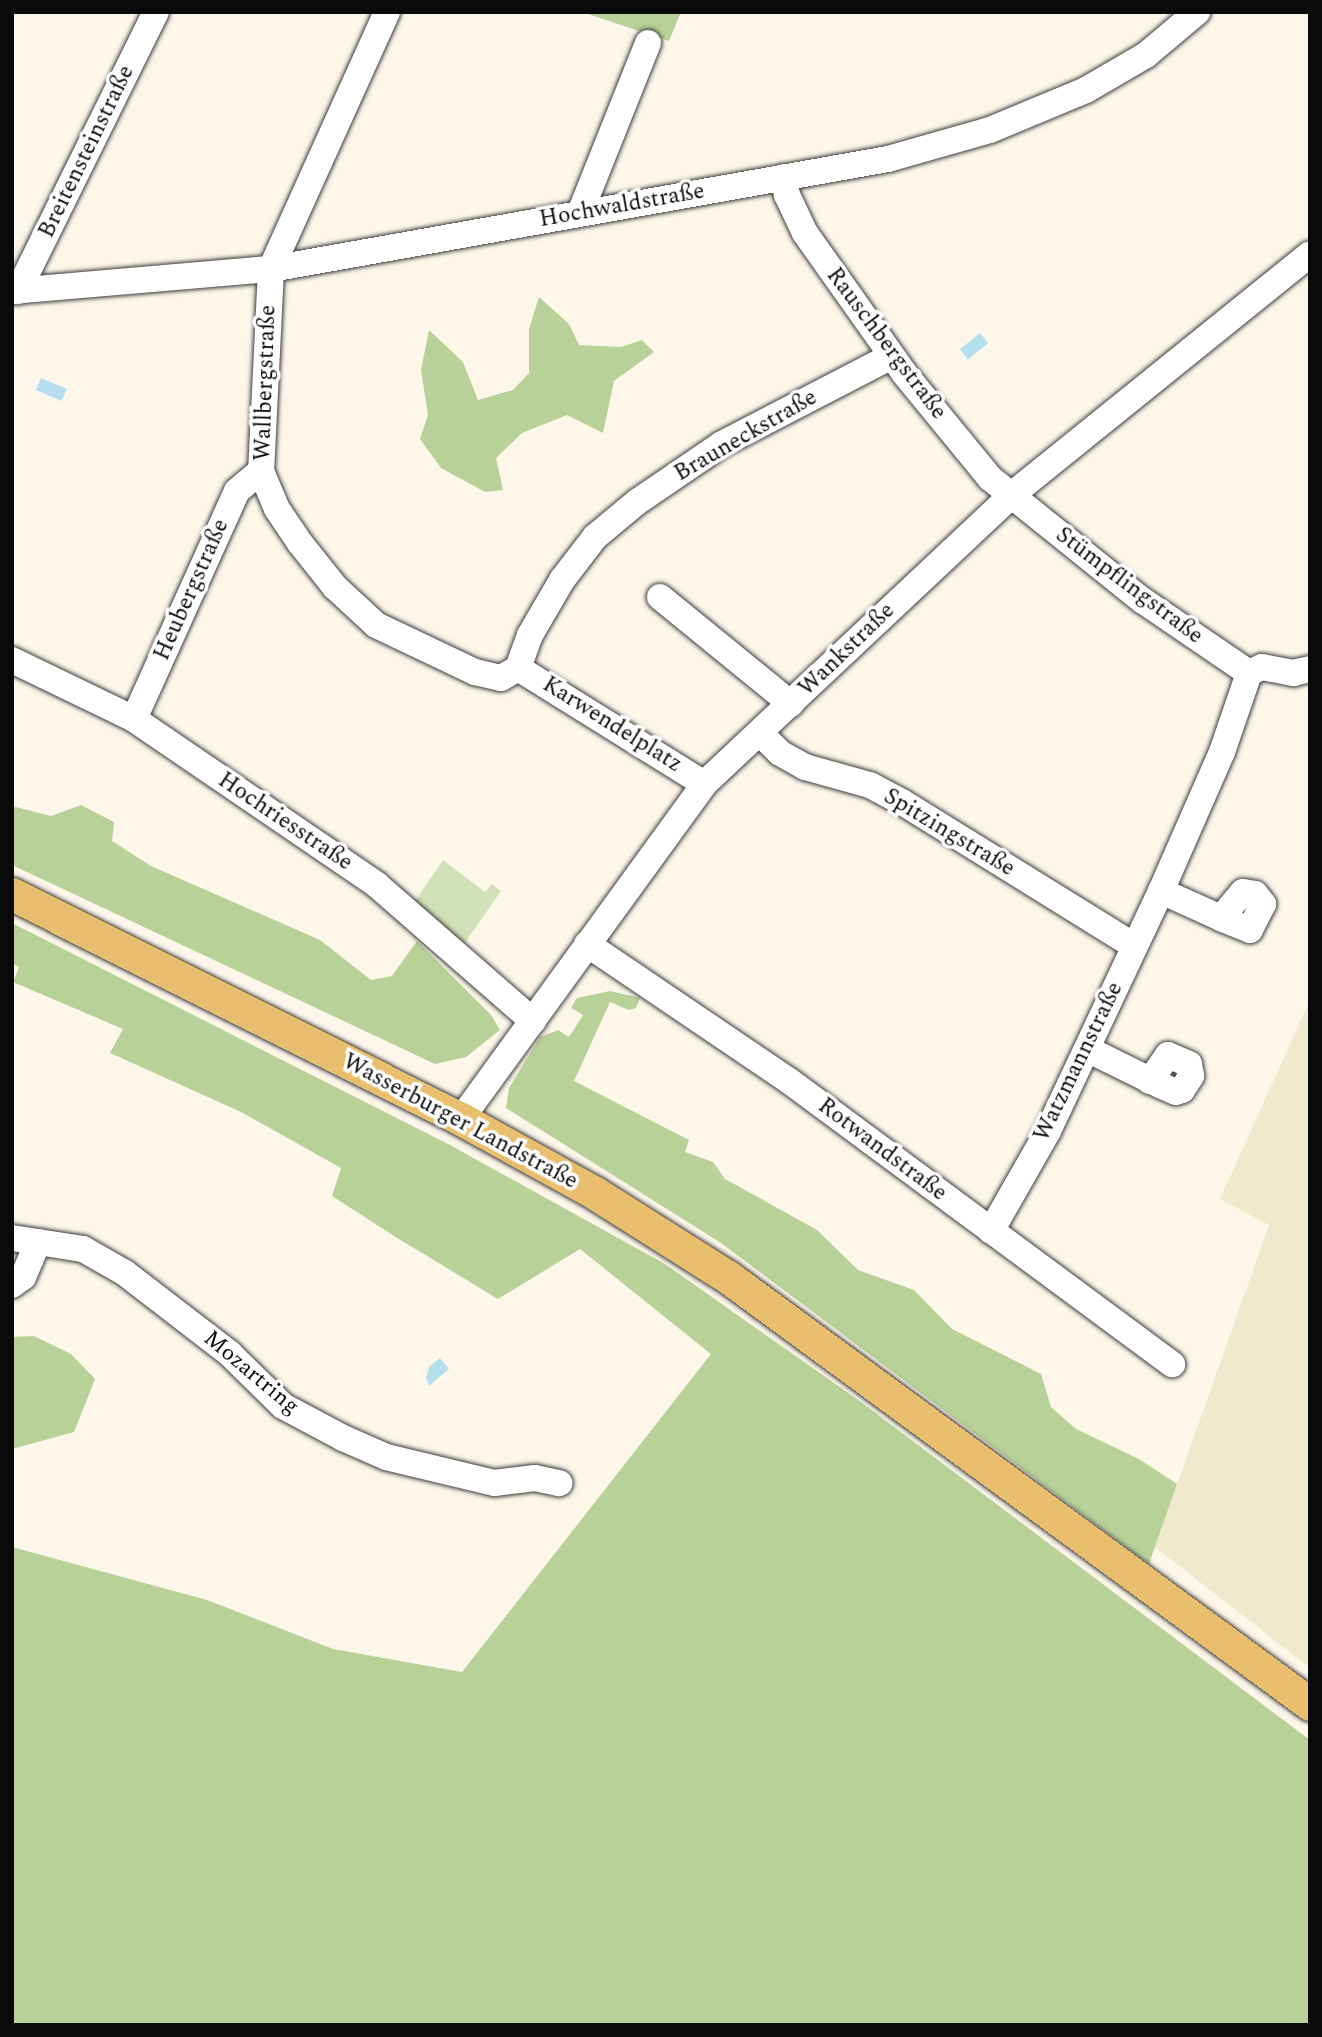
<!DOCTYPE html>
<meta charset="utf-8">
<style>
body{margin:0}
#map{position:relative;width:1322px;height:2037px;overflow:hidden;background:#fdf7ea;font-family:Spectral,serif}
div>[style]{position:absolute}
.farmland>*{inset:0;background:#efe9cd}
.green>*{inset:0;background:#d2e2b8}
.forest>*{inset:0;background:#b8d199}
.water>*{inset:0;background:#b5deee;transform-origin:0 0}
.roads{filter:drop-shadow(0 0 2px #3d3d3d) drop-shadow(0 0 2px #3d3d3d)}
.minor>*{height:26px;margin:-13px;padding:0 13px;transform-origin:13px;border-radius:13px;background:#fff}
.major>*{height:33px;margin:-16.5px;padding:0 16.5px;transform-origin:16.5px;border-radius:16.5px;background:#e9bf6e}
span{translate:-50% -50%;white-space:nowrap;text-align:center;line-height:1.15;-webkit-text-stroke:7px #fff;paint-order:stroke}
.street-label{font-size:23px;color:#0a0a0a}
.frame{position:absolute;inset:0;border:14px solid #0a0a0a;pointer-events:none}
</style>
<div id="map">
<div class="farmland">
<div style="clip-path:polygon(1310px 1000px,1310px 1668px,1155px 1547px,1269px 1225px,1220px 1199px)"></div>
</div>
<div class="green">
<div style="clip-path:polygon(443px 860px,485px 892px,492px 884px,501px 891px,464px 944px,415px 901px)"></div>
</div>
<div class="forest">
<div style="clip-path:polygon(582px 12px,681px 12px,669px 41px)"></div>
<div style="clip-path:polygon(539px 297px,569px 324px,579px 345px,621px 347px,642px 340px,654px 352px,614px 381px,603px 433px,567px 415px,522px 433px,496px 458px,503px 490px,485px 492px,441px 468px,420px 439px,428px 415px,421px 370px,429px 330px,463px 362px,478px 400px,513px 390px,529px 373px,529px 329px)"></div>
<div style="clip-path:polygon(81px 805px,114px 822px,112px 841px,151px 866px,320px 940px,371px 980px,392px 976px,417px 941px,491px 1015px,500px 1030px,466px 1057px,435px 1064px,12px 865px,12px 806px,51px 816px)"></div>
<div style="clip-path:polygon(12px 923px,450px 1145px,665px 1264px,861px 1402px,1310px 1740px,1310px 2025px,12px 2025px,12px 1547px,207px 1600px,333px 1649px,462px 1672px,711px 1354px,580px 1249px,498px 1299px,394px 1236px,332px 1196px,341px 1168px,241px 1112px,110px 1053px,123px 1029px,13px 982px,19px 967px,12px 963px)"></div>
<div style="clip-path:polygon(610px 991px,640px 998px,636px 1008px,629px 1010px,610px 1002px,574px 1081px,689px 1140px,685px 1152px,713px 1162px,725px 1179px,817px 1230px,858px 1270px,914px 1290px,952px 1329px,1041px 1374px,1051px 1407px,1076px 1429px,1139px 1459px,1177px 1484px,1149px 1564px,721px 1243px,506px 1108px,509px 1088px,540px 1037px,558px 1030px,569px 1037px,583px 1015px,571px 1008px,577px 998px)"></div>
<div style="clip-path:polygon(34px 1336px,71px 1354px,95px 1379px,74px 1432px,12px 1449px,12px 1337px)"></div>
</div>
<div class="water">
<div style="left:980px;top:333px;width:13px;height:26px;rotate:51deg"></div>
<div style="left:41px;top:378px;width:28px;height:13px;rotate:23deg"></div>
<div style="clip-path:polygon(440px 1358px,449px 1369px,429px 1386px,426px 1378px,429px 1367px)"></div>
</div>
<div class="roads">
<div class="minor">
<div style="left:387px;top:12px;width:282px;rotate:114.3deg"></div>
<div style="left:271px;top:269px;width:202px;rotate:92.8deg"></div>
<div style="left:261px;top:471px;width:41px;rotate:67.2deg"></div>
<div style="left:277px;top:509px;width:41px;rotate:55.9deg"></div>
<div style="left:300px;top:543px;width:56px;rotate:51.5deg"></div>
<div style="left:335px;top:587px;width:56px;rotate:42.8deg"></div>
<div style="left:376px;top:625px;width:110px;rotate:25.4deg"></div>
<div style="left:475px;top:672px;width:27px;rotate:13deg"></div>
<div style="left:501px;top:678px;width:20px;rotate:-30deg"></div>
<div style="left:784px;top:177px;width:18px;rotate:81deg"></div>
<div style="left:787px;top:195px;width:42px;rotate:64.7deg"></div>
<div style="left:805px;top:233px;width:171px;rotate:54.7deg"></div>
<div style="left:904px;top:373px;width:136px;rotate:50.7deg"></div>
<div style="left:990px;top:478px;width:195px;rotate:38.8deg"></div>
<div style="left:1142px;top:600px;width:130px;rotate:34.3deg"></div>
<div style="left:580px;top:213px;width:183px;rotate:-68.2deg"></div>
<div style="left:12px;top:291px;width:260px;rotate:-4.9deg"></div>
<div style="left:271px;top:269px;width:627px;rotate:-10.11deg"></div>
<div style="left:888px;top:159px;width:106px;rotate:-15.9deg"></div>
<div style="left:990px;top:130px;width:104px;rotate:-22.6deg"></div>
<div style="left:1086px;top:90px;width:69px;rotate:-30.3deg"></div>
<div style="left:1146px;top:55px;width:67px;rotate:-40.1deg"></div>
<div style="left:18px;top:291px;width:311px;rotate:-63.7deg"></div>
<div style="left:660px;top:597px;width:169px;rotate:39.2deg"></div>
<div style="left:12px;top:660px;width:136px;rotate:25.8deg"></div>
<div style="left:134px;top:719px;width:294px;rotate:34.3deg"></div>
<div style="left:377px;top:885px;width:207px;rotate:41.1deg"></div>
<div style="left:518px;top:668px;width:35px;rotate:-70deg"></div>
<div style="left:530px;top:635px;width:64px;rotate:-59.8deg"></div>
<div style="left:562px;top:580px;width:54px;rotate:-52.5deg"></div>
<div style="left:595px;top:537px;width:55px;rotate:-39.8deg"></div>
<div style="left:637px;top:502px;width:103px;rotate:-34.3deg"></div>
<div style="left:722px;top:444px;width:191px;rotate:-27.4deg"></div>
<div style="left:518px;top:668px;width:219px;rotate:31.9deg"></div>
<div style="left:1249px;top:673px;width:14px;rotate:-25deg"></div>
<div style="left:1262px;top:667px;width:32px;rotate:11deg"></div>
<div style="left:1293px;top:673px;width:17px;rotate:-13deg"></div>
<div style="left:134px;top:719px;width:250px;rotate:-65.7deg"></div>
<div style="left:237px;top:491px;width:31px;rotate:-40deg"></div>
<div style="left:760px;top:733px;width:28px;rotate:45deg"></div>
<div style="left:780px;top:753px;width:29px;rotate:29deg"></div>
<div style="left:805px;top:767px;width:67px;rotate:15.5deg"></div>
<div style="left:870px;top:785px;width:36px;rotate:28deg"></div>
<div style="left:902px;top:802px;width:273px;rotate:31.8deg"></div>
<div style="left:1161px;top:891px;width:66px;rotate:24.2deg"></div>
<div style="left:1221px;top:918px;width:34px;rotate:-50deg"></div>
<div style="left:1243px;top:892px;width:12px;rotate:9deg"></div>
<div style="left:1255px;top:894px;width:13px;rotate:51deg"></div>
<div style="left:1263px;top:904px;width:29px;rotate:117deg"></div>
<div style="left:1250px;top:930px;width:31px;rotate:-158deg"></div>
<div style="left:587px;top:944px;width:243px;rotate:34.1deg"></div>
<div style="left:788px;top:1080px;width:478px;rotate:36.5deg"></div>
<div style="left:1087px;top:1049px;width:81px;rotate:26.3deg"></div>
<div style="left:1160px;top:1085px;width:17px;rotate:24deg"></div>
<div style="left:1176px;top:1092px;width:6px;rotate:-18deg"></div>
<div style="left:1182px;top:1090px;width:17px;rotate:-57deg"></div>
<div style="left:1191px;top:1076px;width:12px;rotate:-99deg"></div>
<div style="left:1189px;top:1064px;width:23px;rotate:-157deg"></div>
<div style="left:1168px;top:1055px;width:32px;rotate:125deg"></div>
<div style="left:461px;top:1119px;width:414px;rotate:-54deg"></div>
<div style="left:704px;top:784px;width:425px;rotate:-43.2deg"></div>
<div style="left:1014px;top:493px;width:380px;rotate:-38.9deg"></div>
<div style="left:991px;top:1231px;width:115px;rotate:-60.3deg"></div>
<div style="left:1048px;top:1131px;width:265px;rotate:-64.8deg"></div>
<div style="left:1161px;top:891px;width:152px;rotate:-66.3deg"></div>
<div style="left:1222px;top:752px;width:83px;rotate:-71.1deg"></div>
<div style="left:12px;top:1238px;width:26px;rotate:9deg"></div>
<div style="left:38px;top:1242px;width:38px;rotate:113deg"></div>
<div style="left:23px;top:1277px;width:14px;rotate:144deg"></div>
<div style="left:38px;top:1242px;width:46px;rotate:8.8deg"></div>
<div style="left:83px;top:1249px;width:48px;rotate:29.7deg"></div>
<div style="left:125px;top:1273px;width:133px;rotate:37.6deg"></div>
<div style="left:230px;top:1354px;width:74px;rotate:44.5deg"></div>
<div style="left:283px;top:1406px;width:68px;rotate:28.1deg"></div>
<div style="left:343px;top:1438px;width:47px;rotate:23.8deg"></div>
<div style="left:386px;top:1457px;width:111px;rotate:13.5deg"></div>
<div style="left:494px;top:1483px;width:41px;rotate:-7deg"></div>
<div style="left:535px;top:1478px;width:25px;rotate:12deg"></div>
</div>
<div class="major">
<div style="left:12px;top:894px;width:502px;rotate:26.62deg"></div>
<div style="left:461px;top:1119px;width:153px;rotate:28.9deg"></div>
<div style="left:595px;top:1193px;width:157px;rotate:32.3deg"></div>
<div style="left:728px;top:1277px;width:722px;rotate:36.27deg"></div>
</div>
</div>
<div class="street-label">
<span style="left:87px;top:152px;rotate:-64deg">Breitensteinstraße</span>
<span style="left:622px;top:206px;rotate:-10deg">Hochwaldstraße</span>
<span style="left:886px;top:344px;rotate:53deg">Rauschbergstraße</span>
<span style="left:266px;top:383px;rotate:-88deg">Wallbergstraße</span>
<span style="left:746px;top:436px;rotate:-30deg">Brauneckstraße</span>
<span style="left:1129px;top:586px;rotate:37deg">Stümpflingstraße</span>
<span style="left:192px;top:590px;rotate:-66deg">Heubergstraße</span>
<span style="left:847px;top:650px;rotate:-44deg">Wankstraße</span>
<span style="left:612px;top:725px;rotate:32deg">Karwendelplatz</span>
<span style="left:285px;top:822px;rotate:34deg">Hochriesstraße</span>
<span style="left:949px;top:833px;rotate:31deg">Spitzingstraße</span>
<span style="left:1079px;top:1062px;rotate:-64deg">Watzmannstraße</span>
<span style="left:460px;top:1122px;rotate:28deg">Wasserburger Landstraße</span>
<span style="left:882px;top:1150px;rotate:37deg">Rotwandstraße</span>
<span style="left:251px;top:1373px;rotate:40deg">Mozartring</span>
</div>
<div class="frame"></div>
</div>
